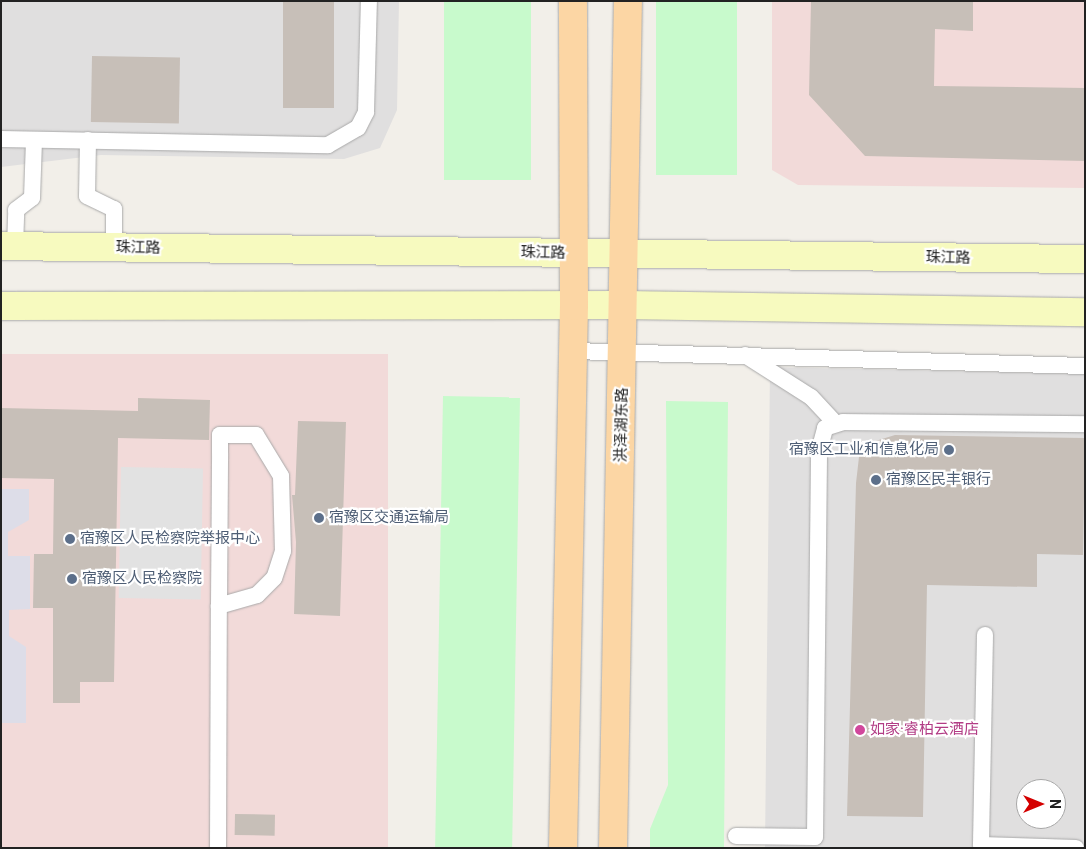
<!DOCTYPE html>
<meta charset="utf-8">
<style>
body{margin:0}
#map{position:relative;width:1086px;height:849px;overflow:hidden;background:#f2efe9;font-family:Roboto,"Noto Sans SC",sans-serif}
div>[style]{position:absolute}
.residential>*{inset:0;background:#e0dfdf}
.commercial>*{inset:0;background:#f2dad9;transform-origin:0 0}
.park>*{inset:0;background:#c8facc;transform-origin:0 0}
.parking>*{inset:0;background:#e2e2e2;transform-origin:0 0}
.plaza>*{inset:0;background:#dddde8}
.building>*{inset:0;background:#c7bfb8;transform-origin:0 0}
.roads{filter:drop-shadow(0 0 1px #a9a9a9) drop-shadow(0 0 1px #a9a9a9)}
.lane>*{height:16px;margin:-8px;padding:0 8px;transform-origin:8px;border-radius:8px;background:#fff}
.secondary>*{height:28px;margin:-14px;padding:0 14px;transform-origin:14px;border-radius:14px;background:#f7fabf}
.primary>*{height:28px;margin:-14px;padding:0 14px;transform-origin:14px;border-radius:14px;background:#fcd6a4}
.dots>*{width:14px;height:14px;translate:-50% -50%;box-sizing:border-box;border:2px solid #fff;border-radius:50%}
span{translate:-50% -50%;white-space:nowrap;text-align:center;line-height:1.15;-webkit-text-stroke:4.5px #fff;paint-order:stroke}
.street-label{font-size:15px;color:#222}
.service-label{font-size:15px;color:#4e5e75}
.right{translate:-100% -50%;text-align:right}
.left{translate:0 -50%;text-align:left}
.hotel-label{font-size:15px;color:#b23c85}
.frame{position:absolute;inset:0;border:2px solid #222;pointer-events:none}
.north{position:absolute;left:1016px;top:779px;width:50px;height:50px;box-sizing:border-box;background:#fff;border:1px solid #a7a7a7;border-radius:50%;rotate:90deg;font-size:14px;font-weight:700;line-height:20px;text-align:center;color:#222}
.north::after{content:'';display:block;margin:auto;width:18px;height:22px;background:#d40000;clip-path:polygon(50% 0,100% 100%,50% 72%,0 100%)}
</style>
<div id="map">
<div class="residential">
<div style="clip-path:polygon(1px 1px,399px 1px,397px 110px,380px 148px,344px 159px,101px 155px,1px 167px)"></div>
<div style="clip-path:polygon(evenodd,770px 367px,1085px 374px,1085px 848px,765px 848px,770px 367px,1026px 789px,1056px 789px,1056px 819px,1026px 819px,1026px 789px)"></div>
</div>
<div class="commercial">
<div style="clip-path:polygon(772px 1px,1085px 1px,1085px 188px,798px 185px,772px 170px)"></div>
<div style="left:1px;top:354px;width:387px;height:494px"></div>
</div>
<div class="park">
<div style="left:444px;top:1px;width:87px;height:179px"></div>
<div style="left:656px;top:1px;width:81px;height:174px"></div>
<div style="left:443px;top:396px;width:77px;height:452px;rotate:1deg"></div>
<div style="clip-path:polygon(666px 401px,728px 402px,724px 848px,650px 848px,650px 829px,668px 785px)"></div>
</div>
<div class="parking">
<div style="left:121px;top:467px;width:82px;height:131px;rotate:1deg"></div>
</div>
<div class="plaza">
<div style="clip-path:polygon(1px 489px,29px 489px,29px 520px,8px 532px,8px 556px,30px 556px,30px 609px,9px 610px,9px 636px,26px 647px,26px 723px,1px 723px)"></div>
</div>
<div class="building">
<div style="left:283px;top:1px;width:51px;height:107px"></div>
<div style="clip-path:polygon(811px 1px,973px 1px,973px 31px,935px 29px,934px 86px,1085px 88px,1085px 161px,865px 156px,809px 95px)"></div>
<div style="left:92px;top:56px;width:88px;height:66px;rotate:1deg"></div>
<div style="clip-path:polygon(138px 398px,210px 400px,209px 440px,118px 438px,114px 682px,80px 682px,80px 703px,53px 703px,53px 608px,33px 608px,34px 554px,53px 554px,54px 479px,1px 478px,1px 408px,138px 411px)"></div>
<div style="clip-path:polygon(298px 421px,346px 422px,340px 616px,294px 614px,296px 542px,292px 495px,295px 495px)"></div>
<div style="clip-path:polygon(895px 435px,1085px 438px,1083px 555px,1037px 554px,1037px 587px,927px 585px,923px 817px,847px 816px,856px 483px,859px 457px,869px 443px)"></div>
<div style="left:235px;top:814px;width:40px;height:21px;rotate:1deg"></div>
</div>
<div class="roads">
<div class="lane">
<div style="left:1px;top:139px;width:327px;rotate:1.1deg"></div>
<div style="left:328px;top:145px;width:34px;rotate:-30deg"></div>
<div style="left:358px;top:128px;width:18px;rotate:-63deg"></div>
<div style="left:366px;top:112px;width:111px;rotate:-88.5deg"></div>
<div style="left:88px;top:140px;width:56px;rotate:91deg"></div>
<div style="left:87px;top:196px;width:30px;rotate:26deg"></div>
<div style="left:114px;top:209px;width:39px;rotate:90deg"></div>
<div style="left:15px;top:247px;width:37px;rotate:-88deg"></div>
<div style="left:16px;top:210px;width:20px;rotate:-37deg"></div>
<div style="left:32px;top:198px;width:58px;rotate:-88deg"></div>
<div style="left:573px;top:351px;width:512px;rotate:1.68deg"></div>
<div style="left:745px;top:355px;width:78px;rotate:32.5deg"></div>
<div style="left:811px;top:397px;width:34px;rotate:47deg"></div>
<div style="left:985px;top:635px;width:210px;rotate:91.1deg"></div>
<div style="left:981px;top:845px;width:95px;rotate:1.8deg"></div>
<div style="left:736px;top:836px;width:79px;rotate:0.7deg"></div>
<div style="left:815px;top:837px;width:386px;rotate:-89.4deg"></div>
<div style="left:819px;top:451px;width:24px;rotate:-75deg"></div>
<div style="left:825px;top:428px;width:19px;rotate:-18deg"></div>
<div style="left:843px;top:422px;width:242px;rotate:0.5deg"></div>
<div style="left:218px;top:848px;width:242px;rotate:-89.8deg"></div>
<div style="left:219px;top:606px;width:153px;rotate:-89.6deg"></div>
<div style="left:220px;top:453px;width:18px;rotate:-90deg"></div>
<div style="left:220px;top:435px;width:36px"></div>
<div style="left:256px;top:435px;width:48px;rotate:58.6deg"></div>
<div style="left:281px;top:476px;width:75px;rotate:88.5deg"></div>
<div style="left:283px;top:551px;width:28px;rotate:108deg"></div>
<div style="left:274px;top:578px;width:24px;rotate:135deg"></div>
<div style="left:257px;top:595px;width:40px;rotate:164deg"></div>
</div>
<div class="secondary">
<div style="left:1px;top:246px;width:1084px;rotate:0.69deg"></div>
<div style="left:1px;top:306px;width:623px;rotate:-0.09deg"></div>
<div style="left:624px;top:305px;width:461px;rotate:0.9deg"></div>
</div>
<div class="primary">
<div style="left:563px;top:848px;width:542px;rotate:-88.84deg"></div>
<div style="left:574px;top:306px;width:305px;rotate:-90.2deg"></div>
<div style="left:613px;top:848px;width:847px;rotate:-88.99deg"></div>
</div>
</div>
<div class="dots">
<div style="left:949px;top:450px;background:#5c6f8a"></div>
<div style="left:876px;top:480px;background:#5c6f8a"></div>
<div style="left:319px;top:518px;background:#5c6f8a"></div>
<div style="left:70px;top:539px;background:#5c6f8a"></div>
<div style="left:72px;top:579px;background:#5c6f8a"></div>
<div style="left:860px;top:730px;background:#d1479c"></div>
</div>
<div class="street-label">
<span style="left:138px;top:248px;rotate:1deg">珠江路</span>
<span style="left:543px;top:253px;rotate:1deg">珠江路</span>
<span style="left:948px;top:258px;rotate:1deg">珠江路</span>
<span style="left:622px;top:425px;rotate:-89deg">洪泽湖东路</span>
</div>
<div class="service-label">
<span class="right" style="left:939px;top:450px">宿豫区工业和信息化局</span>
<span class="left" style="left:886px;top:480px">宿豫区民丰银行</span>
<span class="left" style="left:329px;top:518px">宿豫区交通运输局</span>
<span class="left" style="left:80px;top:539px">宿豫区人民检察院举报中心</span>
<span class="left" style="left:82px;top:579px">宿豫区人民检察院</span>
</div>
<div class="hotel-label">
<span class="left" style="left:870px;top:730px">如家·睿柏云酒店</span>
</div>
<div class="frame"></div>
<div class="north">N</div>
</div>
